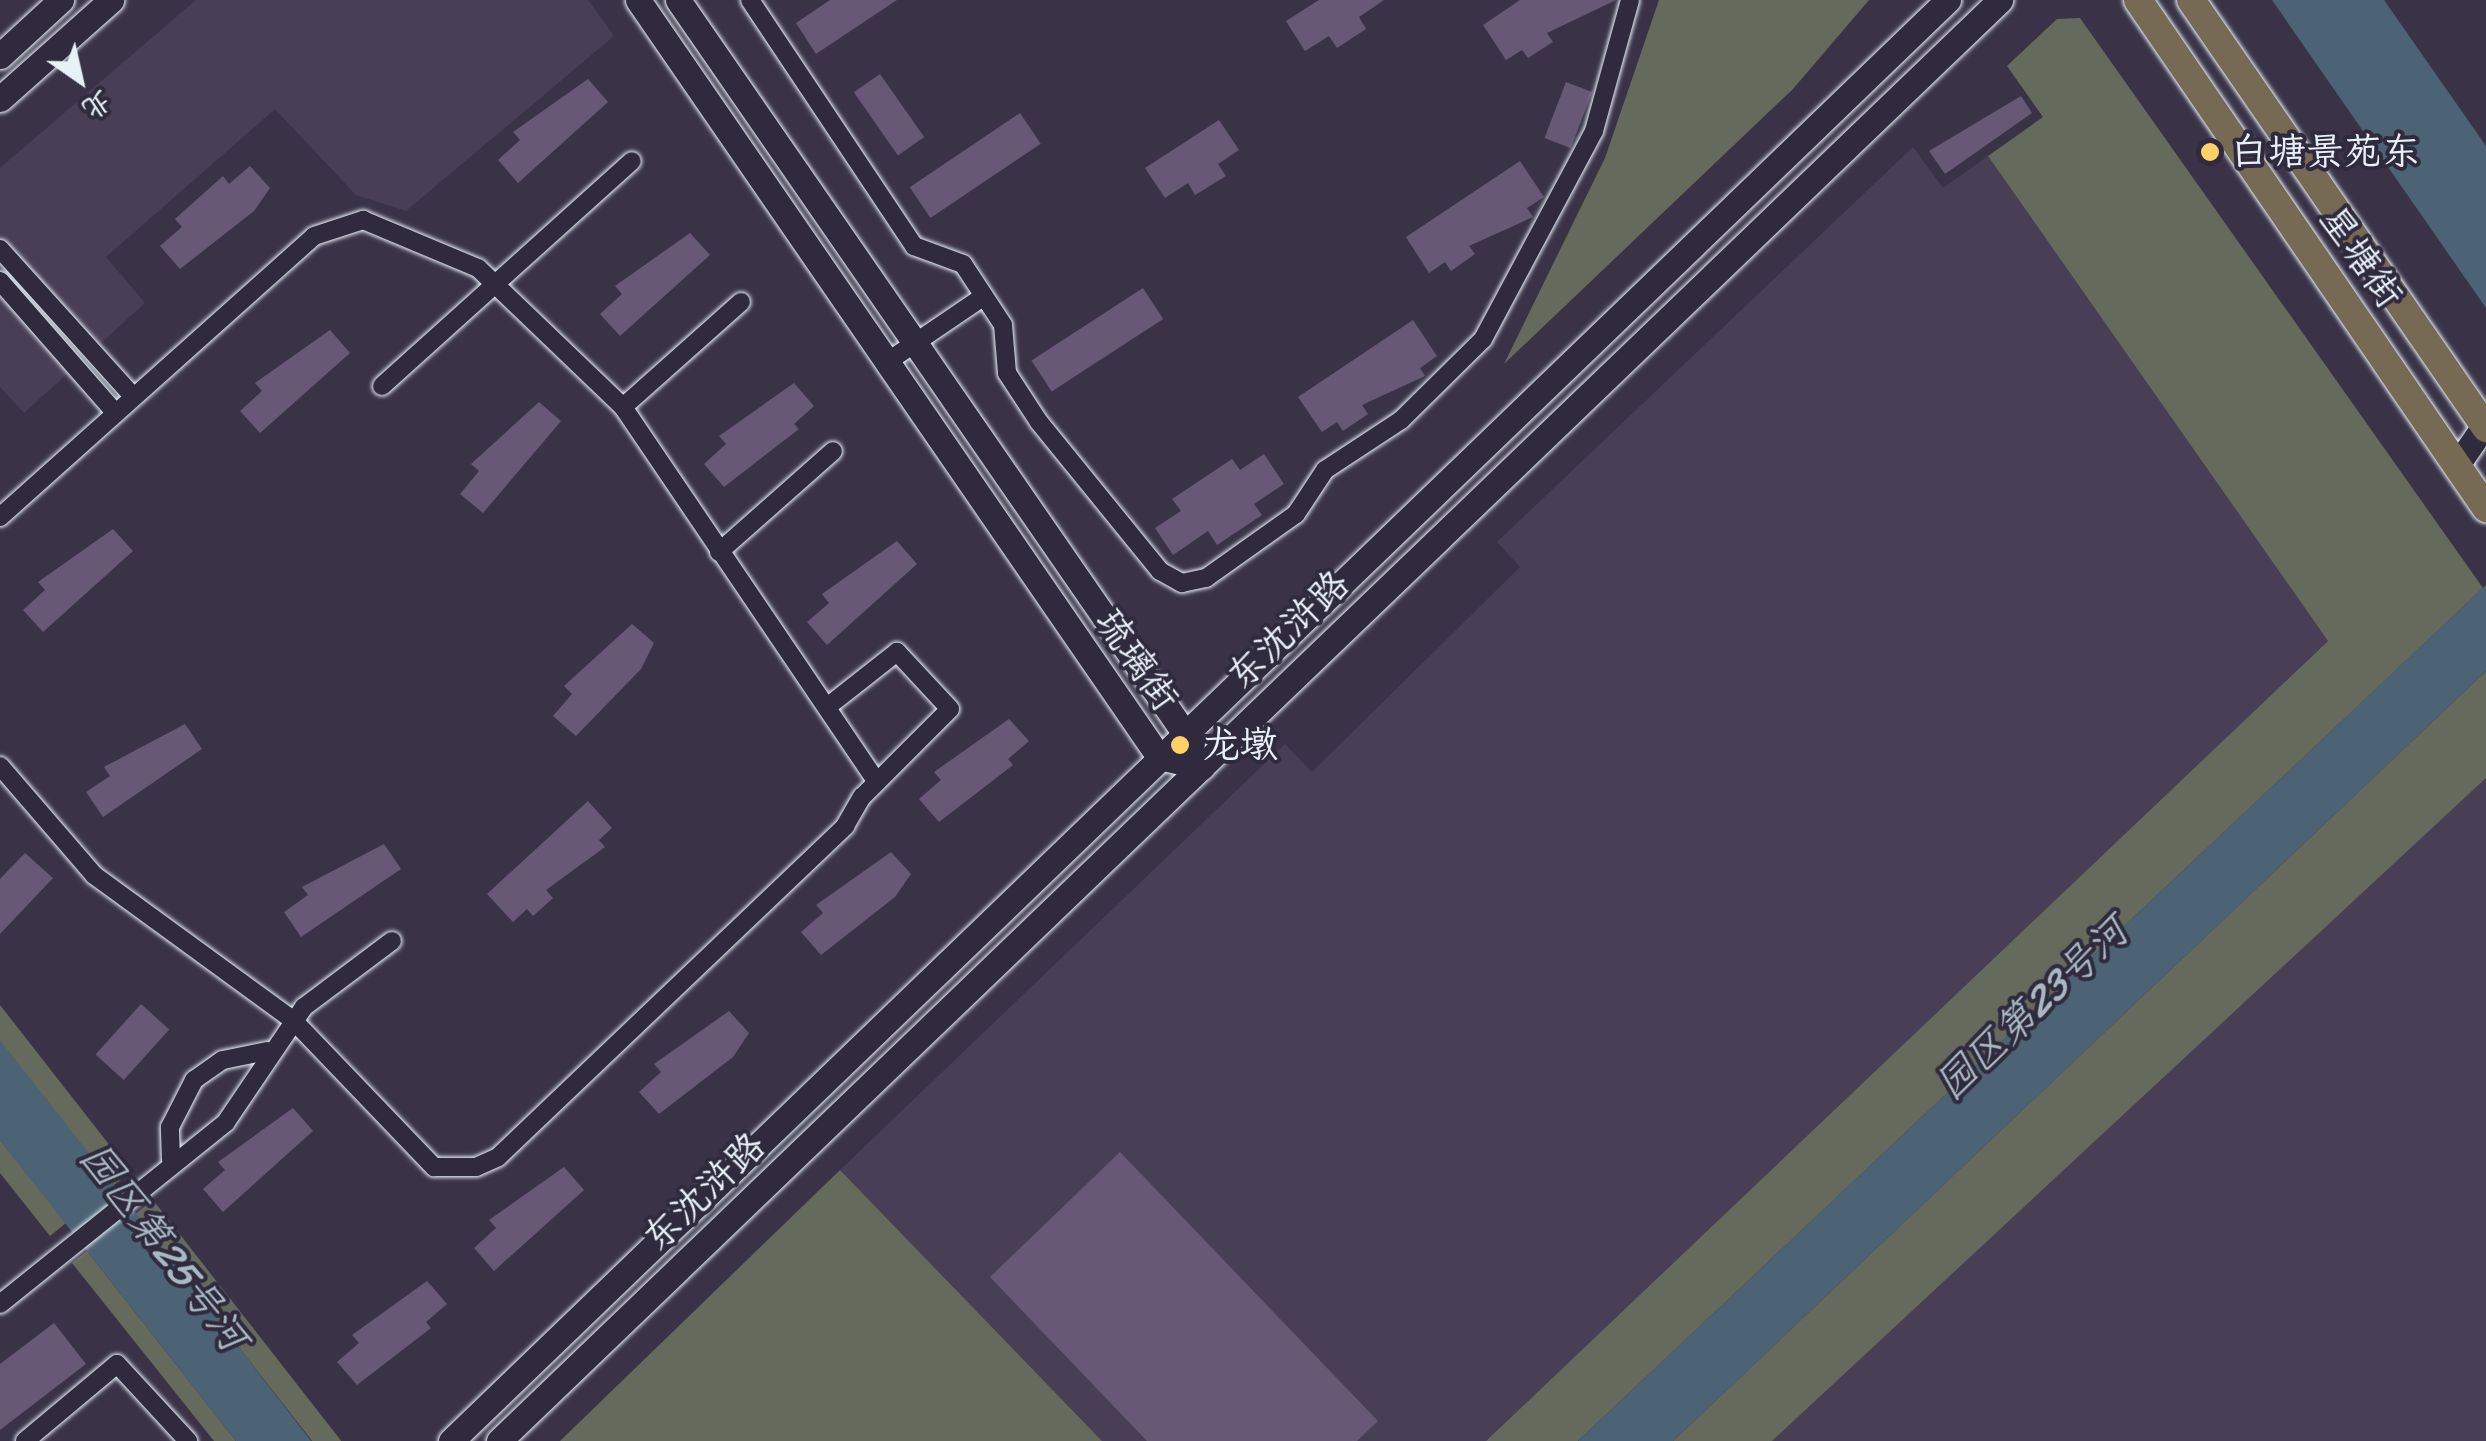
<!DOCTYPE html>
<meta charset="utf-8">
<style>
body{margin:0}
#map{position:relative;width:2486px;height:1441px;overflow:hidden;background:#3a3348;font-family:Sriracha,"LXGW WenKai TC",sans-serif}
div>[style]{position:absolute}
.built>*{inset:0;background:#483e56}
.green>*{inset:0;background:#666a5d;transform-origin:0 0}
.water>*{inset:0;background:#4b6374}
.building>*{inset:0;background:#675975;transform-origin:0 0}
.roads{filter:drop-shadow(0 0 2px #e8f1f8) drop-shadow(0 0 2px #e8f1f8)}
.minor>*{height:18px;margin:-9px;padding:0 9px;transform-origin:9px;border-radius:9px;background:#2f2a3d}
.secondary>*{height:25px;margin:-12.5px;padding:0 12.5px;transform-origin:12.5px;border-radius:12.5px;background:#2f2a3d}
.primary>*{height:28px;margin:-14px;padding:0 14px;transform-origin:14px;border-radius:14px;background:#766a54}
.dots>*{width:28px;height:28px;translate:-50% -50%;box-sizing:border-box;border:5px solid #2f2a3d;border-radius:50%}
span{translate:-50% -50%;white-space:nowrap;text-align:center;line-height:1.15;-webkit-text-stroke:8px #2f2a3d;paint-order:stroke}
.poi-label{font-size:38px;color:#e8f1f8}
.left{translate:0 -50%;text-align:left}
.street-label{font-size:38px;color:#e8f1f8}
.water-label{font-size:40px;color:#a9b8c3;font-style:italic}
.north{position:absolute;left:30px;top:30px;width:100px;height:100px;-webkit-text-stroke:8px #2f2a3d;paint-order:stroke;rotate:146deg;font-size:28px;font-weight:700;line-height:40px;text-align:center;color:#e8f1f8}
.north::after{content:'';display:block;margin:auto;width:35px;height:45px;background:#e8f1f8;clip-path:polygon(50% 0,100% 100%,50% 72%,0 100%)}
</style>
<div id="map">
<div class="built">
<div style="clip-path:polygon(196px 0,588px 0,614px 36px,406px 211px,356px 195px,275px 109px,106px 257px,145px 303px,24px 413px,0 387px,0 168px)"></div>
<div style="clip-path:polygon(1913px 147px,1943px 188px,1988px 156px,2328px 641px,1486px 1441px,1102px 1441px,840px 1170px,1285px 744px,1312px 772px,1520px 567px,1497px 542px)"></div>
<div style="clip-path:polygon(2486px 778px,2486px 1441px,1772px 1441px,2476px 787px)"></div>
</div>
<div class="green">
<div style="clip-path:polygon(1659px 0,1869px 0,1793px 89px,1504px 364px,1605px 158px)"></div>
<div style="clip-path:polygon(2080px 18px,2483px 588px,1578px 1441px,1486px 1441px,2328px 641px,1988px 156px,2043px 117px,2007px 66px,2057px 19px)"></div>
<div style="clip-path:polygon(2486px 671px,2486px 778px,1772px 1441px,1673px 1441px)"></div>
<div style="left:0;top:1005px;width:212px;height:35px;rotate:52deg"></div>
<div style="clip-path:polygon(0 1140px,66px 1223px,50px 1236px,0 1173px)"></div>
<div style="clip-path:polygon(840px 1170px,1102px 1441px,560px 1441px)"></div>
<div style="left:153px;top:1200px;width:306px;height:23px;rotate:52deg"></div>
<div style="clip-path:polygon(87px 1251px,236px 1441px,214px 1441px,72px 1263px)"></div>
</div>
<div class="water">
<div style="clip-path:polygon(2272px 0,2384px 0,2486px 146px,2486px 308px)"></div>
<div style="clip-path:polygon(2486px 585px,2486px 671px,1673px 1441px,1578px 1441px)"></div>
<div style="clip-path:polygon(0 1040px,114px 1185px,311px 1441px,236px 1441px,0 1140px)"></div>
</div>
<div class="building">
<div style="clip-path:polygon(830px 0,897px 0,816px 54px,796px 23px)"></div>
<div style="clip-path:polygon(1319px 0,1384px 0,1359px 17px,1366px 29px,1337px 48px,1329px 36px,1305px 51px,1286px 21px)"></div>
<div style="clip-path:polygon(1520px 0,1616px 0,1547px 33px,1553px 42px,1528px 58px,1522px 50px,1506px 60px,1483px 25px)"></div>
<div style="left:880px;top:74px;width:77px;height:32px;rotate:55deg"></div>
<div style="clip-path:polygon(588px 79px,608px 102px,518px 183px,498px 160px,520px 140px,513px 132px)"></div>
<div style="left:1566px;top:82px;width:28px;height:60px;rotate:21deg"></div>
<div style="clip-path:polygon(2021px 96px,2032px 113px,1945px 174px,1929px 151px)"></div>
<div style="left:1020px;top:113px;width:37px;height:133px;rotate:56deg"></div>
<div style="clip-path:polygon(1219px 120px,1239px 150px,1218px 164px,1226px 176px,1195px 195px,1188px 183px,1165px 198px,1145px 168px)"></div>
<div style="clip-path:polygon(1520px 161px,1544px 197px,1527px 208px,1533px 217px,1469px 246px,1475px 254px,1451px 271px,1445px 262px,1429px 273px,1406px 237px)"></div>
<div style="clip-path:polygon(250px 166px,270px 188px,254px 211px,180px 269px,160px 246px,182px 227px,175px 219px,223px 176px,229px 184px)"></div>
<div style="clip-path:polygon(690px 233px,710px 255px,620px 336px,600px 314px,622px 294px,615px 286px)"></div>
<div style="left:1143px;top:288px;width:37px;height:133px;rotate:57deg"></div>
<div style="clip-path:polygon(1413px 320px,1437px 356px,1420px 368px,1425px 376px,1362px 405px,1368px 414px,1343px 431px,1337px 422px,1322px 432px,1298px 397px)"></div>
<div style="clip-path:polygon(330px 330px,350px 353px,260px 433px,240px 411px,262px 391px,255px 383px)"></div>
<div style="clip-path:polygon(794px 383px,814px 406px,794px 424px,799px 429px,724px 487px,704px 464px,726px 444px,719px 436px)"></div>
<div style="clip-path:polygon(539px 402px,561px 421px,483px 513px,460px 494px,479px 471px,471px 464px)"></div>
<div style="clip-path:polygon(1264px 454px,1284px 484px,1254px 504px,1262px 515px,1217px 545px,1208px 531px,1173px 555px,1155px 528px,1181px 511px,1172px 499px,1232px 459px,1240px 470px)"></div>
<div style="clip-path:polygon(113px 529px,133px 551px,43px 632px,23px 610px,45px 590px,38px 582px)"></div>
<div style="clip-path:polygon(897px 541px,917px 564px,827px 645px,807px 622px,829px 603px,822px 594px)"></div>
<div style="clip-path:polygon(632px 624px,654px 643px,641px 669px,576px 736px,553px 716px,572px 694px,564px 686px)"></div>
<div style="clip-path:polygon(1009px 719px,1029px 741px,1008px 759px,1013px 765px,939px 822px,919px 799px,941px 780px,934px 772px)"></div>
<div style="clip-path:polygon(185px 724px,202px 749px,103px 817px,86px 792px,110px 776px,104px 767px)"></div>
<div style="clip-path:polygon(588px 801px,612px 828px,599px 840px,605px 847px,546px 890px,553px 898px,533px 916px,527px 909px,513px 922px,487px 894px)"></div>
<div style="clip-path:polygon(384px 844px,401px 869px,301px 937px,284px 912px,308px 895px,302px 887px)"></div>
<div style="clip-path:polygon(891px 852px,911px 874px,895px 897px,821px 955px,801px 932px,823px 913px,816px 905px)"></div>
<div style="clip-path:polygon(25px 853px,53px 878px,0 934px,0 879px)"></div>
<div style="left:141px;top:1004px;width:38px;height:68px;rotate:42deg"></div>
<div style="clip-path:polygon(729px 1011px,749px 1033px,733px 1057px,659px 1114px,639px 1092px,661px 1072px,654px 1064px)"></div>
<div style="clip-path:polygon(293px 1108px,313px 1131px,223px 1212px,203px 1189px,225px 1170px,218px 1162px)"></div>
<div style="clip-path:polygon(1120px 1152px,1378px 1421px,1357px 1441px,1147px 1441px,990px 1277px)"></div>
<div style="clip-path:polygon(564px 1167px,584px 1190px,494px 1271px,474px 1248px,496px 1228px,489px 1220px)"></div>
<div style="clip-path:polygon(427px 1281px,447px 1304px,426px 1322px,431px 1328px,357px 1385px,337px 1362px,359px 1343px,352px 1335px)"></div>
<div style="clip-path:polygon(54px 1323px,86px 1364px,0 1430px,0 1364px)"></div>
</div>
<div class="roads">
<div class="minor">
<div style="left:750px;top:0;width:296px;rotate:56.3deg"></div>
<div style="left:914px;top:246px;width:52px;rotate:20.2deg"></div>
<div style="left:963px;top:264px;width:73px;rotate:56.7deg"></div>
<div style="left:1003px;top:325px;width:48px;rotate:85.2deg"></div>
<div style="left:1007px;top:373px;width:59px;rotate:56.9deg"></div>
<div style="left:1039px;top:422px;width:192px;rotate:50.9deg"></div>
<div style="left:1160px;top:571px;width:25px;rotate:29deg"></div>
<div style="left:1182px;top:583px;width:25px;rotate:-12deg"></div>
<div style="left:1206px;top:578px;width:110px;rotate:-35.4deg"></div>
<div style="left:1296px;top:514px;width:53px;rotate:-56.6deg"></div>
<div style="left:1325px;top:470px;width:91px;rotate:-33.3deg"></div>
<div style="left:1401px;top:420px;width:115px;rotate:-44.6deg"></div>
<div style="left:1483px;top:339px;width:236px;rotate:-61.9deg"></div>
<div style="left:1594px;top:131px;width:136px;rotate:-74.6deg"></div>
<div style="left:0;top:249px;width:194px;rotate:47.9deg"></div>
<div style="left:0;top:281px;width:170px;rotate:48.8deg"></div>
<div style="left:887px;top:362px;width:117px;rotate:-34.2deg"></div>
<div style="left:382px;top:386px;width:336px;rotate:-42deg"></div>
<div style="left:623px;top:407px;width:158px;rotate:-41.7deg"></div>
<div style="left:0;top:517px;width:421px;rotate:-41.8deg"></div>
<div style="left:314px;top:236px;width:52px;rotate:-18.1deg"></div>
<div style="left:363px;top:220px;width:125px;rotate:22.7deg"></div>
<div style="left:478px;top:268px;width:201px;rotate:43.8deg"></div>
<div style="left:623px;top:407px;width:453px;rotate:55.9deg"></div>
<div style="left:719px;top:552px;width:152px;rotate:-41.5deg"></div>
<div style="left:0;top:766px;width:144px;rotate:49.2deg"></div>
<div style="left:94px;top:875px;width:246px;rotate:36.1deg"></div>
<div style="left:293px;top:1020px;width:204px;rotate:46.2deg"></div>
<div style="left:434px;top:1167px;width:42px"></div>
<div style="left:476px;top:1167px;width:24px;rotate:-24deg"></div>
<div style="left:498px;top:1157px;width:480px;rotate:-43.6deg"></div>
<div style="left:845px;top:826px;width:34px;rotate:-60deg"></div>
<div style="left:862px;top:797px;width:124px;rotate:-45deg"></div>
<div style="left:950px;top:709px;width:78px;rotate:-132.9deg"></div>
<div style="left:897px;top:652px;width:89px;rotate:141.8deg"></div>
<div style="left:171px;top:1160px;width:33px;rotate:-92deg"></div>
<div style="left:170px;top:1127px;width:53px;rotate:-62.9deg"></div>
<div style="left:194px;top:1080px;width:35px;rotate:-35deg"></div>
<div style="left:223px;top:1060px;width:45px;rotate:-11.6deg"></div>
<div style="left:0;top:1304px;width:290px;rotate:-38.8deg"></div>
<div style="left:226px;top:1122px;width:139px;rotate:-55.9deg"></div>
<div style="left:304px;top:1007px;width:110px;rotate:-36.9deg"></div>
<div style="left:25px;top:1441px;width:120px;rotate:-39.9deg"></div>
<div style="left:117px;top:1364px;width:105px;rotate:47.3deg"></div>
</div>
<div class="secondary">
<div style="left:638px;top:0;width:919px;rotate:55.46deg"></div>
<div style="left:1159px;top:757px;width:44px;rotate:13.1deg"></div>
<div style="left:678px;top:0;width:904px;rotate:55.36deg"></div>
<div style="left:0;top:56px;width:83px;rotate:-42.6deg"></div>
<div style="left:0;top:99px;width:149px;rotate:-41.7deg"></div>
<div style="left:2457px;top:465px;width:51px;rotate:-55.4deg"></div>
<div style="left:451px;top:1441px;width:2078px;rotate:-43.91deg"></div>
<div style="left:499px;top:1441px;width:2081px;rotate:-43.83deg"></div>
</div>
<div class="primary">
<div style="left:2138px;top:0;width:616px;rotate:55.59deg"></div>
<div style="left:2191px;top:0;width:520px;rotate:55.42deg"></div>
</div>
</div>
<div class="dots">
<div style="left:2210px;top:152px;background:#ffd166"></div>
<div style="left:1180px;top:745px;background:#ffd166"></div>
</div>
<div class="poi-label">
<span class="left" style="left:2230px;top:152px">白塘景苑东</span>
<span class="left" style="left:1202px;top:745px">龙墩</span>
</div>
<div class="street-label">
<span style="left:2361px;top:257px;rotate:55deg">星塘街</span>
<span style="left:1288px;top:630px;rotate:-44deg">东沈浒路</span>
<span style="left:1137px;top:660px;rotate:55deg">琉璃街</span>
<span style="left:704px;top:1192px;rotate:-44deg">东沈浒路</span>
</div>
<div class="water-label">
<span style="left:2032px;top:1008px;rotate:-43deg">园区第23号河</span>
<span style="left:164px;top:1247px;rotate:53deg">园区第25号河</span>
</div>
<div class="north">北</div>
</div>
